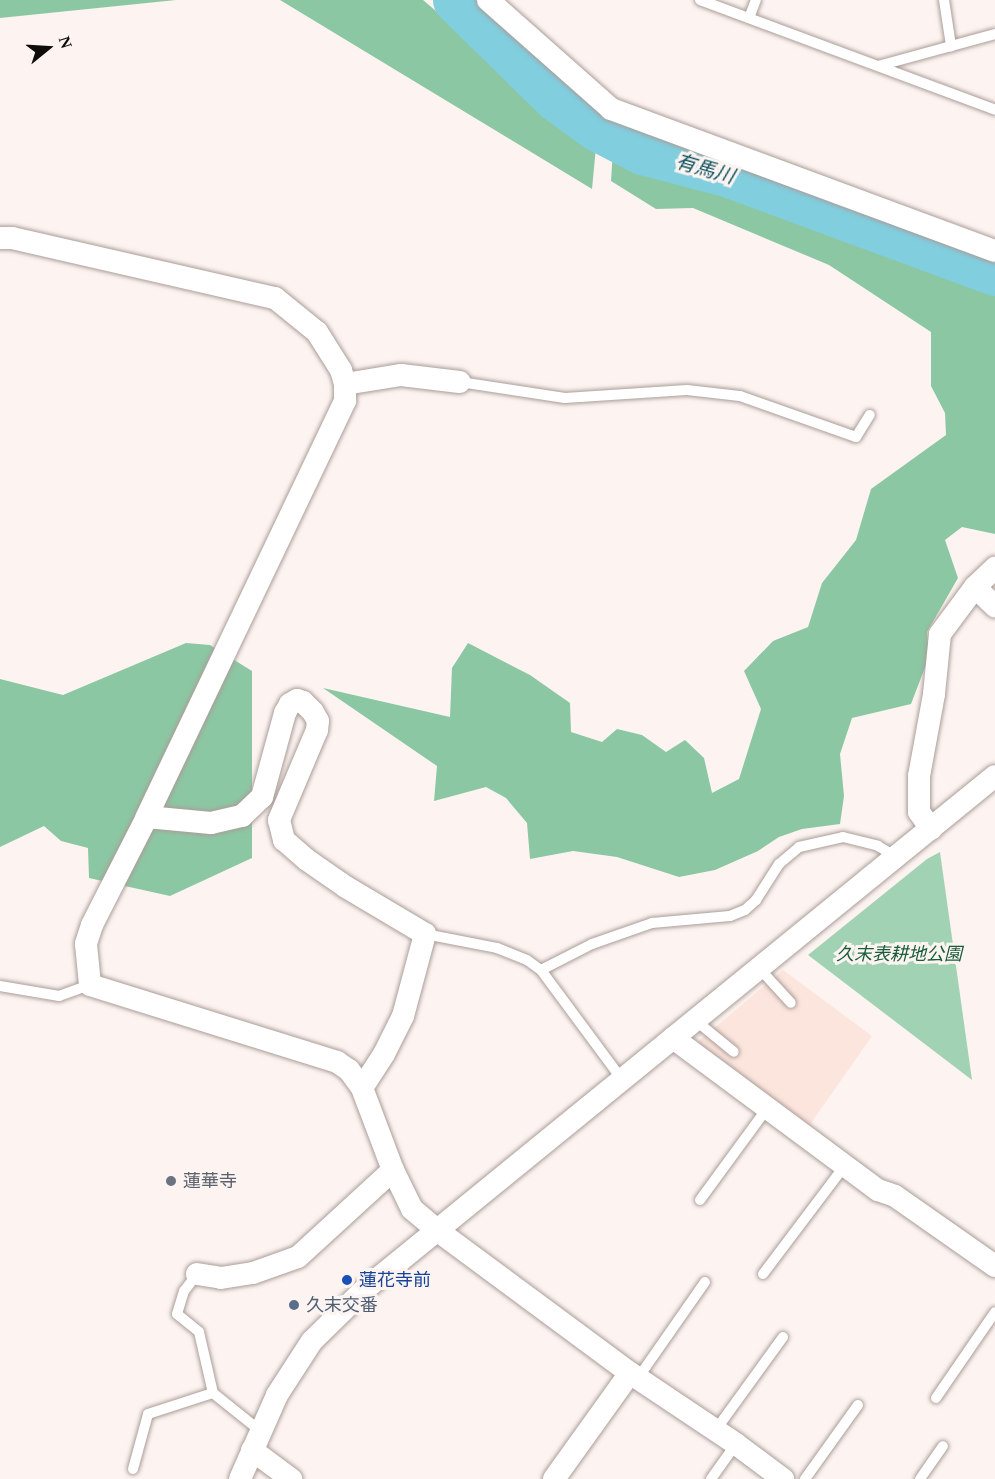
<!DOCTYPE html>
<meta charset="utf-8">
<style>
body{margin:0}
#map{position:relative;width:995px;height:1479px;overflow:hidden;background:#fdf4f1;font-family:"Times New Roman","Noto Sans JP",serif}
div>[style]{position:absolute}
.built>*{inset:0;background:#fce5dd}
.green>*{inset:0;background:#a2d2b4}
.forest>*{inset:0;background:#8cc7a3}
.river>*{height:45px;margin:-22.5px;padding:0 22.5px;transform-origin:22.5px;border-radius:22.5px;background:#81cedf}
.roads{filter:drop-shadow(0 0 2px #aa9d98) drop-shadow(0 0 2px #aa9d98)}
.lane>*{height:10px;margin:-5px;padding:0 5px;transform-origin:5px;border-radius:5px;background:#fff}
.street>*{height:22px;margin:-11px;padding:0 11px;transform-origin:11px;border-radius:11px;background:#fff}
.dots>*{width:16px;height:16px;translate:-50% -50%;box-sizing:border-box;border:3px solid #fdf4f1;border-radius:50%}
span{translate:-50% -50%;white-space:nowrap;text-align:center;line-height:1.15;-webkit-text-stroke:6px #fdf4f1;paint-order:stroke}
.park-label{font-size:18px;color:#185c3a;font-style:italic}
.worship-label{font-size:18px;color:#5b616d}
.left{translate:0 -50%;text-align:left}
.transit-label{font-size:18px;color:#164399}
.service-label{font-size:18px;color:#4e5e75}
.water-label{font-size:20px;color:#0f525f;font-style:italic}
.north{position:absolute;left:18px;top:18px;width:60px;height:60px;-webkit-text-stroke:4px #fdf4f1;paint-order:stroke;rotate:72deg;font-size:16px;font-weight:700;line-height:24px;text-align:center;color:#100c0a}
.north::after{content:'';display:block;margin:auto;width:21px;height:27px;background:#100c0a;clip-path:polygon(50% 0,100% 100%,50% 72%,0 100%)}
</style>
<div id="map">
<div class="built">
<div style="clip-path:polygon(783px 970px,872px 1036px,807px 1129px,693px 1046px)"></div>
</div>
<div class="green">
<div style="clip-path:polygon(940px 852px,972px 1080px,808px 955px,927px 859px)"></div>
</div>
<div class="forest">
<div style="clip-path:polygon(0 0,176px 0,0 18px)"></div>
<div style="clip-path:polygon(280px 0,423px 0,596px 147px,592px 189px)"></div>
<div style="clip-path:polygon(613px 150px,909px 254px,984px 282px,995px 290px,995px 534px,962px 527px,945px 540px,958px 578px,927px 632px,929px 657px,911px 704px,852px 718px,840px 754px,844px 796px,840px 824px,802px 829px,779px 837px,758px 851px,715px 870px,679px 877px,617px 857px,573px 851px,530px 859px,527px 823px,506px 798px,486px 787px,434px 801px,437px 766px,323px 688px,450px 717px,452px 668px,468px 643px,530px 675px,570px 703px,571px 732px,602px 742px,617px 729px,642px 735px,666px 752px,685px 740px,704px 758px,712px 793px,739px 779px,761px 709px,744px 671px,773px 641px,808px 627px,822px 583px,856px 540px,871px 489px,946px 435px,945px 413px,931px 386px,931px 332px,829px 265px,693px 208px,656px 209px,611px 181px)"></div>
<div style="clip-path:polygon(186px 643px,210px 645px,252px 671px,252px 858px,170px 896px,89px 878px,88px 848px,61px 841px,44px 826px,0 847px,0 679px,63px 695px)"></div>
</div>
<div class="river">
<div style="left:455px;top:0;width:140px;rotate:44.4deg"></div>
<div style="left:555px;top:98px;width:51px;rotate:36.2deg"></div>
<div style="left:596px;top:128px;width:52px;rotate:27.6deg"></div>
<div style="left:642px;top:152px;width:87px;rotate:14.7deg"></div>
<div style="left:726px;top:174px;width:287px;rotate:20.2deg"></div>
</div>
<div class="roads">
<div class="lane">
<div style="left:700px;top:0;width:315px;rotate:20.4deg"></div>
<div style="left:944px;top:0;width:47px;rotate:81.3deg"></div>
<div style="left:749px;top:18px;width:19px;rotate:-69deg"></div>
<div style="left:878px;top:66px;width:121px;rotate:-15.3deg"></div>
<div style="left:460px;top:382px;width:106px;rotate:8.7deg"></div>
<div style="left:565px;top:398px;width:122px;rotate:-3.8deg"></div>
<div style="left:687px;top:390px;width:53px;rotate:6.5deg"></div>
<div style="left:740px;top:396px;width:123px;rotate:19.5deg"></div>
<div style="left:856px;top:437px;width:26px;rotate:-58deg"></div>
<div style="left:425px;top:934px;width:73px;rotate:11deg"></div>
<div style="left:497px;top:948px;width:32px;rotate:22deg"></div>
<div style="left:527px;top:960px;width:17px;rotate:36deg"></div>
<div style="left:541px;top:970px;width:57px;rotate:-27deg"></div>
<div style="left:592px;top:944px;width:64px;rotate:-19.3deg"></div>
<div style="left:652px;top:923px;width:78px;rotate:-5.1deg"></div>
<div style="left:730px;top:916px;width:16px;rotate:-22deg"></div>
<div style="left:745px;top:910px;width:15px;rotate:-42deg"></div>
<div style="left:756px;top:900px;width:43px;rotate:-57.4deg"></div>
<div style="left:779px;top:864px;width:26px;rotate:-40deg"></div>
<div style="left:799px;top:847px;width:45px;rotate:-12.8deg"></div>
<div style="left:843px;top:837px;width:36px;rotate:14deg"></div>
<div style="left:878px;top:846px;width:21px;rotate:31deg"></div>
<div style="left:759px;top:968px;width:47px;rotate:47.6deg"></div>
<div style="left:541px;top:970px;width:134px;rotate:53.5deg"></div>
<div style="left:0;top:986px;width:60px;rotate:9.6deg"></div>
<div style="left:59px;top:996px;width:33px;rotate:-20deg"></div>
<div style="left:695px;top:1020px;width:50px;rotate:39.4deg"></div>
<div style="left:700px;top:1200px;width:115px;rotate:-53.8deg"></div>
<div style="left:197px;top:1274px;width:21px;rotate:127deg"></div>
<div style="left:184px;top:1291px;width:24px;rotate:107deg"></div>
<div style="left:177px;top:1314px;width:28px;rotate:39deg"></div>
<div style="left:199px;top:1332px;width:63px;rotate:77.1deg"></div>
<div style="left:213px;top:1393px;width:59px;rotate:38.8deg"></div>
<div style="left:763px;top:1274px;width:136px;rotate:-53deg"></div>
<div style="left:638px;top:1378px;width:117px;rotate:-55.1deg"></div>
<div style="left:936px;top:1398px;width:104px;rotate:-55.5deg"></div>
<div style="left:715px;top:1431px;width:116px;rotate:-54.1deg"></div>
<div style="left:133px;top:1469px;width:57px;rotate:-74.7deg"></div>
<div style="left:148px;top:1414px;width:68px;rotate:-17.9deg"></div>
<div style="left:711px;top:1479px;width:43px;rotate:-54.5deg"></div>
<div style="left:805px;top:1479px;width:91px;rotate:-54.4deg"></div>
<div style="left:920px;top:1479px;width:40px;rotate:-55.1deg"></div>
</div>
<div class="street">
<div style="left:488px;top:0;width:164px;rotate:41.5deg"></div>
<div style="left:611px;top:109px;width:409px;rotate:20.3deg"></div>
<div style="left:0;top:238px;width:12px"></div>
<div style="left:12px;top:238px;width:270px;rotate:12.9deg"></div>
<div style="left:275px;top:298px;width:54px;rotate:39deg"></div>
<div style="left:317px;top:332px;width:45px;rotate:57.7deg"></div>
<div style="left:341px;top:370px;width:15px;rotate:74deg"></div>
<div style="left:345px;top:384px;width:17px;rotate:90deg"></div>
<div style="left:345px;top:401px;width:461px;rotate:115.5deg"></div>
<div style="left:147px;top:817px;width:121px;rotate:117deg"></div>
<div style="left:92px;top:925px;width:20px;rotate:108deg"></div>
<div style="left:86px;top:944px;width:41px;rotate:84.4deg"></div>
<div style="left:90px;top:985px;width:259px;rotate:17.3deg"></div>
<div style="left:337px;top:1062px;width:14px;rotate:34deg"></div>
<div style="left:349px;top:1070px;width:22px;rotate:54deg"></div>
<div style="left:362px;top:1088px;width:88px;rotate:69.3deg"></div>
<div style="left:393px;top:1170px;width:43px;rotate:64deg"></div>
<div style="left:412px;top:1209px;width:34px;rotate:40deg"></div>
<div style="left:438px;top:1231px;width:239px;rotate:36.5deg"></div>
<div style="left:630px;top:1373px;width:128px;rotate:33.8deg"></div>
<div style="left:736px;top:1444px;width:59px;rotate:36.7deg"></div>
<div style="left:345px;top:384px;width:57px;rotate:-9.1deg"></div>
<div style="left:401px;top:375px;width:59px;rotate:6.8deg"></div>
<div style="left:975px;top:587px;width:28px;rotate:44deg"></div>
<div style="left:147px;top:817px;width:64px;rotate:5.4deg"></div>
<div style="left:211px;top:823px;width:32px;rotate:-13deg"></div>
<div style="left:242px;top:816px;width:28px;rotate:-44deg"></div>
<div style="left:262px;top:797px;width:87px;rotate:-74.7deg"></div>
<div style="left:285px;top:713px;width:10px;rotate:-61deg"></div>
<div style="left:290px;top:704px;width:8px;rotate:-30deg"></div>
<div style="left:297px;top:700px;width:6px;rotate:18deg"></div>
<div style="left:303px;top:702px;width:14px;rotate:45deg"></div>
<div style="left:313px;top:712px;width:10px;rotate:61deg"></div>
<div style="left:318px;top:721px;width:9px;rotate:96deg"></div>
<div style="left:317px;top:730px;width:98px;rotate:112.9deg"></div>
<div style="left:279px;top:820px;width:21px;rotate:76deg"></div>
<div style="left:284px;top:840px;width:30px;rotate:41deg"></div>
<div style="left:307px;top:860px;width:47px;rotate:34.7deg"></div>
<div style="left:346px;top:887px;width:92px;rotate:30.7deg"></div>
<div style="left:425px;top:934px;width:85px;rotate:105deg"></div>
<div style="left:403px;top:1016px;width:42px;rotate:116.6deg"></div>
<div style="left:384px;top:1054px;width:40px;rotate:122.9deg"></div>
<div style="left:931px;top:829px;width:21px;rotate:-125deg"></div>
<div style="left:919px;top:812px;width:36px;rotate:-90deg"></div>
<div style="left:919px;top:776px;width:83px;rotate:-79.6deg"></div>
<div style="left:934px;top:694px;width:60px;rotate:-84.3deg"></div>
<div style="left:940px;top:634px;width:59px;rotate:-53.3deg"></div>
<div style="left:975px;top:587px;width:28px;rotate:-44deg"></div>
<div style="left:673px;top:1038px;width:255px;rotate:36.6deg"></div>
<div style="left:878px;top:1190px;width:18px;rotate:19deg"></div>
<div style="left:895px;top:1196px;width:122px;rotate:35deg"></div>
<div style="left:197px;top:1274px;width:24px;rotate:9deg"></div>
<div style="left:221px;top:1278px;width:32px;rotate:-9deg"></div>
<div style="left:253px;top:1273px;width:48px;rotate:-19.6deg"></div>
<div style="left:298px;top:1257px;width:129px;rotate:-42.5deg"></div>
<div style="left:252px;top:1450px;width:49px;rotate:36.6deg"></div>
<div style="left:240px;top:1479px;width:92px;rotate:-66.2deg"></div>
<div style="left:277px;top:1395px;width:64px;rotate:-57.1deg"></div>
<div style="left:312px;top:1341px;width:74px;rotate:-44.5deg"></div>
<div style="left:365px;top:1289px;width:812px;rotate:-39.16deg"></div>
<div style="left:554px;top:1479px;width:130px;rotate:-54.4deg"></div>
</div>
</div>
<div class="dots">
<div style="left:171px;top:1181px;background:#6b7280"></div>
<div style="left:347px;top:1280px;background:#1a4fb4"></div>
<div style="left:294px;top:1305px;background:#5c6f8a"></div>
</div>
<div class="park-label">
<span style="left:899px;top:954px">久末表耕地公園</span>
</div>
<div class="worship-label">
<span class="left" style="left:183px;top:1181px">蓮華寺</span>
</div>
<div class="transit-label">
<span class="left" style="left:359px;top:1280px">蓮花寺前</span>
</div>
<div class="service-label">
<span class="left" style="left:306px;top:1305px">久末交番</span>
</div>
<div class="water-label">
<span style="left:705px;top:169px;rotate:16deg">有馬川</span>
</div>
<div class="north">N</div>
</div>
